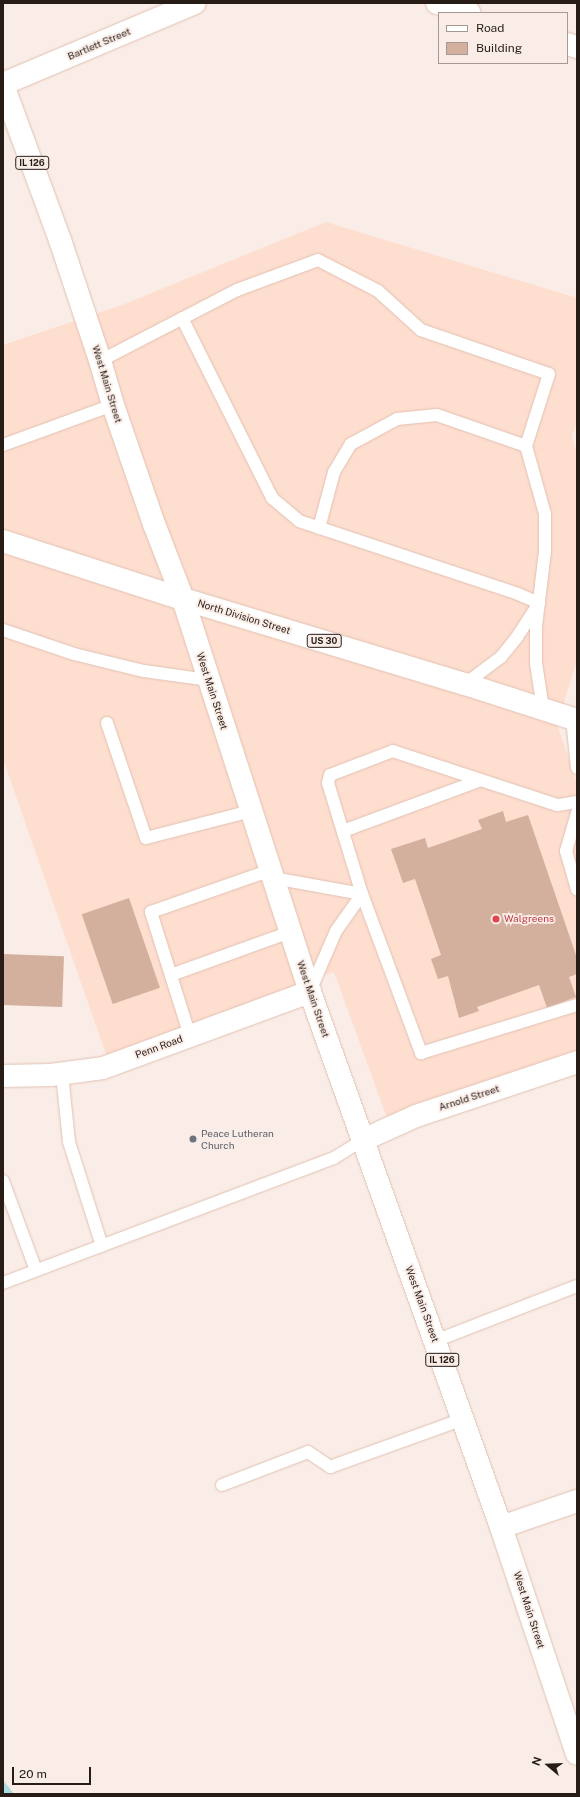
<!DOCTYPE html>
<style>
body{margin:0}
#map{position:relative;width:580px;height:1797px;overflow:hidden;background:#faede7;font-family:"Public Sans",sans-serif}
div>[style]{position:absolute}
.built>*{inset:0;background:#fedecf}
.water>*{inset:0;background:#addce0}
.building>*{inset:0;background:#d3af9e;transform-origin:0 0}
.roads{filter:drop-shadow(0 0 1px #e1c1b2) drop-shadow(0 0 1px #e1c1b2)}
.service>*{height:12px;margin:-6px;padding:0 6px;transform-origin:6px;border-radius:6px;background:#fff}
.minor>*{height:22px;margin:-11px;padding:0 11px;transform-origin:11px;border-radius:11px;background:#fff}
.primary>*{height:22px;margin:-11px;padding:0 11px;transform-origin:11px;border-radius:11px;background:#fff}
.dots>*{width:11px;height:11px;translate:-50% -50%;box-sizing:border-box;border:2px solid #faede7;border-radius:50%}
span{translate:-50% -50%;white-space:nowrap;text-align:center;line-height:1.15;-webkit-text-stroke:3.5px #faede7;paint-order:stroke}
.shield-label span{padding:1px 3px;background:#faede7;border:1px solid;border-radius:3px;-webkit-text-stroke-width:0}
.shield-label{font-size:9px;color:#281c17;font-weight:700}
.street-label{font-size:10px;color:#281c17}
.health-label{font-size:10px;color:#be3a42}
.left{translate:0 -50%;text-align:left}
.worship-label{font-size:10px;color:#5b616d}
.frame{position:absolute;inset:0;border:4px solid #281c17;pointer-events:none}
.legend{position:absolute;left:438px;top:12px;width:130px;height:52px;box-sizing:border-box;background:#faede7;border:1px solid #a69994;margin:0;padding:5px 7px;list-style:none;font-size:12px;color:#281c17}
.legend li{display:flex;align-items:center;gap:8px;height:20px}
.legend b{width:20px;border:1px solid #a69994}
.north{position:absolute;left:528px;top:1745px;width:40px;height:40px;-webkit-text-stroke:3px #faede7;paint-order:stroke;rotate:289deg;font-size:11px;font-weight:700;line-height:16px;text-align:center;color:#281c17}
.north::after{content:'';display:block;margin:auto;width:14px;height:18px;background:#281c17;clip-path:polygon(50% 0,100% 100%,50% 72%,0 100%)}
.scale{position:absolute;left:12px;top:1767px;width:79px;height:18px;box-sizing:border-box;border:2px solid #281c17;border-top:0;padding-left:5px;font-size:12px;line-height:14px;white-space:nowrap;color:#281c17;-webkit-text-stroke:3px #faede7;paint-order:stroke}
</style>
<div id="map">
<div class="built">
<div style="clip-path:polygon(326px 222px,577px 298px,577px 423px,572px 437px,577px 453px,577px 661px,557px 724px,577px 783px,577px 1053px,390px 1126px,334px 972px,108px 1060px,3px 759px,3px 345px,122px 305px)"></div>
</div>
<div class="water">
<div style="clip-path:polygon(3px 1780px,14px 1794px,3px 1794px)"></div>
</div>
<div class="building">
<div style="clip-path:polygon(503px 811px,506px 822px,528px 815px,577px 958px,577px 974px,569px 977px,576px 997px,547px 1008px,539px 985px,477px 1007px,479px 1011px,459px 1018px,448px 976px,438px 979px,431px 959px,441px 955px,415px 879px,403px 883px,391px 849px,425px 838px,428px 848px,482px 829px,478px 820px)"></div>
<div style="left:129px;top:898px;width:95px;height:50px;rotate:71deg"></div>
<div style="left:3px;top:954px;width:61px;height:51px;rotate:2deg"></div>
</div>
<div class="roads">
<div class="service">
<div style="left:182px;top:318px;width:201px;rotate:63.4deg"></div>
<div style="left:272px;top:498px;width:35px;rotate:40deg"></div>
<div style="left:299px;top:521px;width:231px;rotate:18.4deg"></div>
<div style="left:518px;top:594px;width:23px;rotate:23deg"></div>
<div style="left:100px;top:361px;width:154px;rotate:-27.4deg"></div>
<div style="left:237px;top:290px;width:86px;rotate:-20.3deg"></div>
<div style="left:318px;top:260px;width:68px;rotate:27.3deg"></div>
<div style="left:378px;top:291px;width:58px;rotate:42.2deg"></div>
<div style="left:421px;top:330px;width:135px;rotate:19deg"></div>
<div style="left:549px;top:374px;width:76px;rotate:107.7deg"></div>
<div style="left:526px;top:446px;width:71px;rotate:74.4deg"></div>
<div style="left:545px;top:514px;width:37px;rotate:90deg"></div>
<div style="left:545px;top:551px;width:76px;rotate:96.8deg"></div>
<div style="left:536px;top:626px;width:37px;rotate:90deg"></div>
<div style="left:536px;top:663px;width:47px;rotate:81.3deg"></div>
<div style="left:3px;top:445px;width:117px;rotate:-20deg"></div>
<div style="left:319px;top:528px;width:58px;rotate:-75deg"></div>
<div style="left:334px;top:472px;width:33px;rotate:-59deg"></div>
<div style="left:351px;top:444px;width:52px;rotate:-28.5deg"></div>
<div style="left:397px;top:419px;width:40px;rotate:-5.7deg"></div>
<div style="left:437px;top:415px;width:94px;rotate:19.2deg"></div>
<div style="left:3px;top:630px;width:75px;rotate:18.7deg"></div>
<div style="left:74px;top:654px;width:72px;rotate:13.7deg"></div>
<div style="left:144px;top:671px;width:66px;rotate:7.9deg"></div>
<div style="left:465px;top:684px;width:45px;rotate:-36.9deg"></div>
<div style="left:501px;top:657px;width:26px;rotate:-51deg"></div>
<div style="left:517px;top:637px;width:37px;rotate:-57deg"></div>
<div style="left:572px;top:718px;width:50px;rotate:84.3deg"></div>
<div style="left:107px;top:723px;width:121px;rotate:71.3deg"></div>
<div style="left:146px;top:838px;width:108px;rotate:-14.4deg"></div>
<div style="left:577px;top:802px;width:20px;rotate:171deg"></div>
<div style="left:557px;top:805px;width:173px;rotate:-161.8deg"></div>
<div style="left:393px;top:751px;width:67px;rotate:159.1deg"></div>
<div style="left:330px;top:775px;width:8px;rotate:104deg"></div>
<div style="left:328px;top:783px;width:116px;rotate:73deg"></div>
<div style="left:362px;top:894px;width:170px;rotate:69.6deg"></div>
<div style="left:421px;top:1053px;width:163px;rotate:-17.1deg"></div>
<div style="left:577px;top:813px;width:40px;rotate:106deg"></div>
<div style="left:566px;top:851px;width:40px;rotate:74deg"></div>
<div style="left:343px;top:831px;width:147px;rotate:-20.3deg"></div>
<div style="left:273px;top:878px;width:90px;rotate:10.2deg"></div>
<div style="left:171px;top:975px;width:127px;rotate:-19.9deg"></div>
<div style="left:310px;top:991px;width:65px;rotate:-66.6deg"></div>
<div style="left:336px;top:931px;width:45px;rotate:-54.9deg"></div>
<div style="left:190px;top:1036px;width:130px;rotate:-107.5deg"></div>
<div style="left:151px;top:912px;width:127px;rotate:-19.3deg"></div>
<div style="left:62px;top:1074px;width:68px;rotate:84.1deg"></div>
<div style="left:69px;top:1142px;width:109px;rotate:72.4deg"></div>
<div style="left:3px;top:1181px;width:95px;rotate:69.7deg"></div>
<div style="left:3px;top:1283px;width:354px;rotate:-20.7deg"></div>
<div style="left:334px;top:1158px;width:34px;rotate:-32deg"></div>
<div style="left:435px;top:1341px;width:152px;rotate:-21.2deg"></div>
<div style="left:222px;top:1485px;width:92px;rotate:-21deg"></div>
<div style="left:308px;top:1452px;width:27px;rotate:34deg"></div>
<div style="left:330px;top:1467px;width:141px;rotate:-19.8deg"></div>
</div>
<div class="minor">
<div style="left:437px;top:3px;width:34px;rotate:17deg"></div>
<div style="left:567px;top:44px;width:10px;rotate:17deg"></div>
<div style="left:3px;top:84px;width:208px;rotate:-22.9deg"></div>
<div style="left:3px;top:1076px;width:48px;rotate:-1.2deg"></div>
<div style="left:51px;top:1075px;width:52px;rotate:-7.7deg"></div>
<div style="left:103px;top:1068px;width:221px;rotate:-20.2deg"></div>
<div style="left:363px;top:1140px;width:58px;rotate:-24.4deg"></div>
<div style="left:416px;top:1116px;width:170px;rotate:-18.5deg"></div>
<div style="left:501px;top:1527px;width:80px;rotate:-18.9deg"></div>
</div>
<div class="primary">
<div style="left:3px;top:85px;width:165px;rotate:69.8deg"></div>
<div style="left:60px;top:240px;width:123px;rotate:71.6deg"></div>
<div style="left:99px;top:357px;width:50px;rotate:73.7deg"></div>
<div style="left:113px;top:405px;width:126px;rotate:71deg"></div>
<div style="left:154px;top:524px;width:80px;rotate:68.9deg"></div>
<div style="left:183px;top:599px;width:413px;rotate:72.1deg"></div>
<div style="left:310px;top:992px;width:568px;rotate:70.35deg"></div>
<div style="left:501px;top:1527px;width:239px;rotate:71.5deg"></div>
<div style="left:3px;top:541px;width:189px;rotate:17.9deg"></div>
<div style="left:183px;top:599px;width:295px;rotate:16.8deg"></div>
<div style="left:465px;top:684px;width:118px;rotate:17.8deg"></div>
</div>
</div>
<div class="dots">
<div style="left:496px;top:919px;background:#e0444e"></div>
<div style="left:193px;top:1139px;background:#6b7280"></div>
</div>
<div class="shield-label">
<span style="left:32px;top:163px">IL 126</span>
<span style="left:324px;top:641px">US 30</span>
<span style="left:442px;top:1360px">IL 126</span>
</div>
<div class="street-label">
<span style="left:99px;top:44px;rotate:-23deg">Bartlett Street</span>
<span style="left:107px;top:384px;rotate:73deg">West Main Street</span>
<span style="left:244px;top:617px;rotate:17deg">North Division Street</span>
<span style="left:212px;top:691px;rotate:72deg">West Main Street</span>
<span style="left:313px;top:999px;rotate:71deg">West Main Street</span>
<span style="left:159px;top:1047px;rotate:-20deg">Penn Road</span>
<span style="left:469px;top:1098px;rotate:-18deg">Arnold Street</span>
<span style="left:422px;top:1304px;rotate:70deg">West Main Street</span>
<span style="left:529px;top:1610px;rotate:72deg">West Main Street</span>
</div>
<div class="health-label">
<span class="left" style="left:504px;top:919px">Walgreens</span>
</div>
<div class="worship-label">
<span class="left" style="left:201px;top:1139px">Peace Lutheran<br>Church</span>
</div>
<div class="frame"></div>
<ul class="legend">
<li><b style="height:5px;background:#fff"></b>Road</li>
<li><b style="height:11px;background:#d3af9e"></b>Building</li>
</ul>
<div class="north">N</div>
<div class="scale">20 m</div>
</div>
